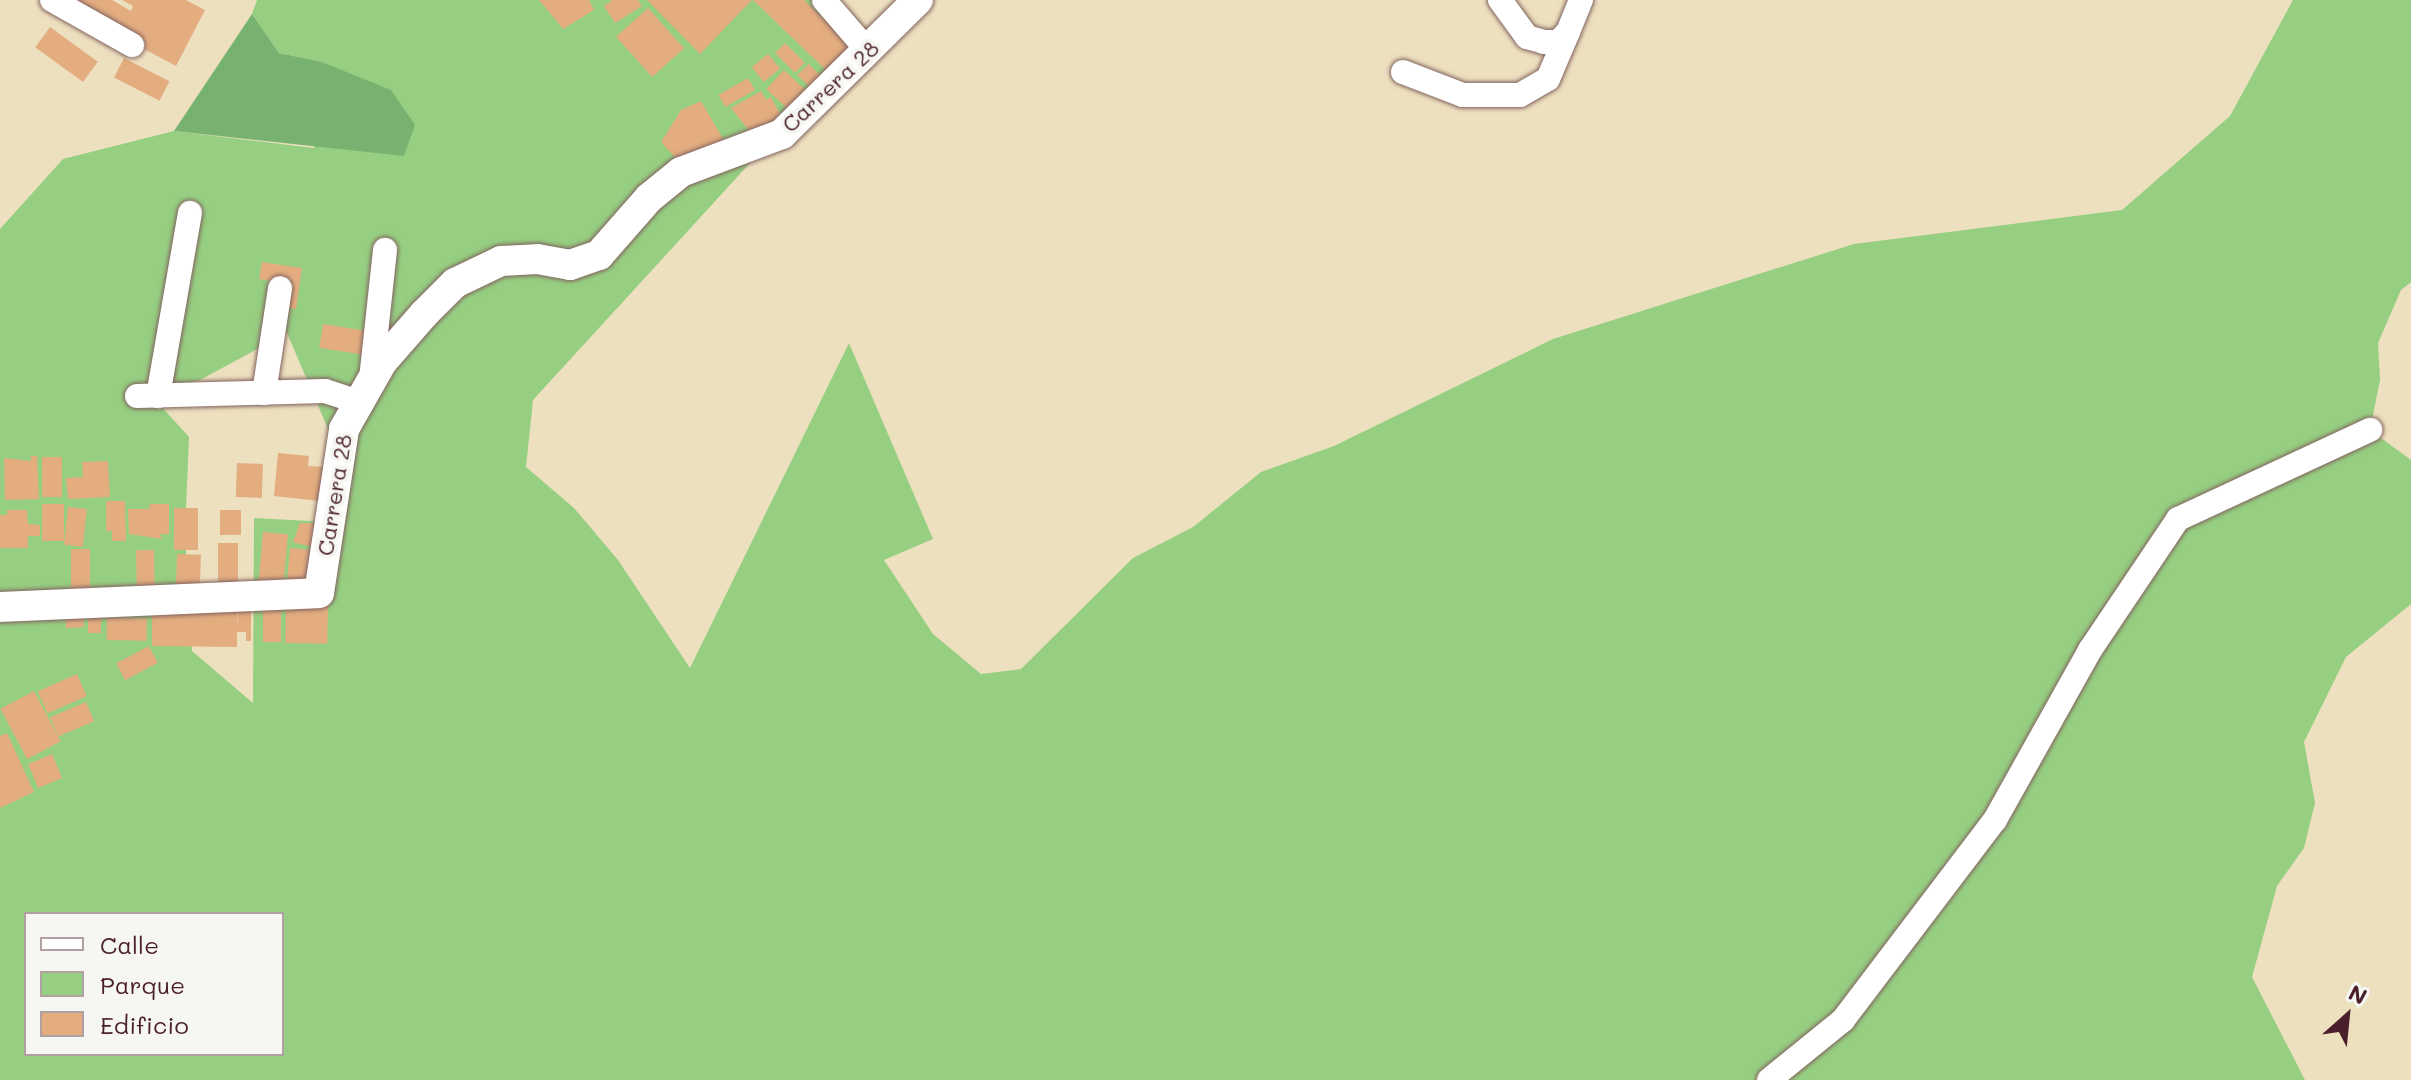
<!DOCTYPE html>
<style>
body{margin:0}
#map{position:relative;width:2411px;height:1080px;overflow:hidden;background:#ede0bf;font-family:Mali,sans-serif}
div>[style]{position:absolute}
.green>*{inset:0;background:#96cf82}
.forest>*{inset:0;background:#78b270}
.building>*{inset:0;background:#e3ad80;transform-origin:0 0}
.roads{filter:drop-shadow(0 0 2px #83635f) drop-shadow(0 0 2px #83635f)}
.minor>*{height:24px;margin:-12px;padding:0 12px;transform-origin:12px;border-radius:12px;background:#fff}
.tertiary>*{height:30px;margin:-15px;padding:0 15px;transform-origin:15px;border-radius:15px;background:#fff}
span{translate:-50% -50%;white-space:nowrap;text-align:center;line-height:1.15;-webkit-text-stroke:8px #f6f6f2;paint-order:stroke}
.street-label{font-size:22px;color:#4a1f2b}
.legend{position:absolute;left:24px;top:912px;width:260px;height:144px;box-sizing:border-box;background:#f6f6f2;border:2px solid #b1a0a2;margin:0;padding:10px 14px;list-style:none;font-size:24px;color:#4a1f2b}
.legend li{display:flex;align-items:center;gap:16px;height:40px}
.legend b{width:40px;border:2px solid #b1a0a2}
.north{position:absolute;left:2307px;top:976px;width:80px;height:80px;-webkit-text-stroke:6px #f6f6f2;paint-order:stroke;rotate:27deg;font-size:22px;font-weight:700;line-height:32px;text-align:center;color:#4a1f2b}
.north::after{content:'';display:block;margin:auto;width:28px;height:36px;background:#4a1f2b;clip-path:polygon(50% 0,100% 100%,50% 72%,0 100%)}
</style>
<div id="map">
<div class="green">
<div style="clip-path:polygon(evenodd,257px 0,824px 0,861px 42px,533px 400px,526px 467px,574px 508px,618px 560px,690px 668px,849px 343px,933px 539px,884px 560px,933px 634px,981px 674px,1021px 669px,1133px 558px,1193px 527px,1261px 472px,1334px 446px,1553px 339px,1854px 244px,2122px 210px,2230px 116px,2293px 0,2411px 0,2411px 282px,2401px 290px,2378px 343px,2380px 380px,2370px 430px,2411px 460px,2411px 604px,2346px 657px,2304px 742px,2315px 803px,2304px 848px,2277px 886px,2252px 977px,2305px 1080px,0 1080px,0 229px,63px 159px,174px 131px,314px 148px,322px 62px,279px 53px,252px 14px,257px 0,287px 333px,346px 471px,329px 522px,254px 518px,253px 703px,192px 651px,185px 534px,189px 437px,151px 395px,200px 380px,287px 333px,257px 0,26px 914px,282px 914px,282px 1054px,26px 1054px,26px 914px)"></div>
</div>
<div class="forest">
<div style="clip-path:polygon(252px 14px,279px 53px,322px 62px,391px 90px,415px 125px,404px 156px,174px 131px)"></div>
</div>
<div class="building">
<div style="clip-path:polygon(71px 0,112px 0,131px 11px,133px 6px,122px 0,186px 0,205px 10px,176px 66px,118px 35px)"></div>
<div style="clip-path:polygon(539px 0,589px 0,594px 10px,563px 29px)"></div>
<div style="clip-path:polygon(612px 0,638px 0,642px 6px,615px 23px,604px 6px)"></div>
<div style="clip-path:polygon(647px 0,752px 0,700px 54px)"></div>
<div style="clip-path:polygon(753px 0,804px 0,855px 49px,831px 75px)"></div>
<div style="left:648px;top:8px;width:54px;height:43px;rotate:48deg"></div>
<div style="left:50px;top:27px;width:59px;height:25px;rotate:36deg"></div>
<div style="left:785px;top:43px;width:28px;height:14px;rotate:45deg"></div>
<div style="left:768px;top:54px;width:19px;height:21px;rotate:51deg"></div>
<div style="left:124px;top:58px;width:51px;height:22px;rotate:27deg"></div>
<div style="clip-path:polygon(809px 64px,829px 85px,818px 94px,797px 75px)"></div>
<div style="left:784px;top:70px;width:40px;height:26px;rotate:43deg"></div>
<div style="left:748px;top:78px;width:14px;height:34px;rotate:60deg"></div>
<div style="clip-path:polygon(761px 91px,766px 100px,771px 97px,785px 124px,754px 137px,731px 108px)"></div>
<div style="clip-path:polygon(701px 101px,729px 149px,681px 164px,661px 142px,681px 110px)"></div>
<div style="clip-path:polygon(262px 262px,302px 268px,296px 309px,283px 307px,286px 283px,259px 279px)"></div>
<div style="left:323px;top:324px;width:43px;height:24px;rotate:9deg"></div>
<div style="clip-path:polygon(278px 453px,309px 456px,308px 466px,323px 467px,320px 501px,274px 496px)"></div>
<div style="clip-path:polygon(31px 456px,37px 456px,39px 499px,5px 500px,4px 458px,31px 461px)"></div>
<div style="left:42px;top:457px;width:20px;height:40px"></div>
<div style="clip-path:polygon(108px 461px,110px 497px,68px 499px,66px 478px,83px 477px,82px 462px)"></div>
<div style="left:237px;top:463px;width:26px;height:34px;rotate:2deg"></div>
<div style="clip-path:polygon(106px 501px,125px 501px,126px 541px,112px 541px,112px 531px,106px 531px)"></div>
<div style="left:42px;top:504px;width:22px;height:37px"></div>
<div style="clip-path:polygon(150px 504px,169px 504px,169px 534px,160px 534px,162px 539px,129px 534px,128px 509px,149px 509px)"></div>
<div style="left:68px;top:507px;width:19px;height:38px;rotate:6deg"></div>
<div style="left:174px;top:508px;width:24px;height:42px"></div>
<div style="clip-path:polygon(7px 510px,27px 510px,28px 524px,40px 525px,40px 536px,28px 536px,28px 548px,0 548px,0 515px,7px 515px)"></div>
<div style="left:220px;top:510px;width:21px;height:25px"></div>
<div style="clip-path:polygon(300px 523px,325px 524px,319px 549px,293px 542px)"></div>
<div style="left:263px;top:532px;width:25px;height:53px;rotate:5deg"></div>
<div style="left:218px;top:543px;width:20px;height:44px"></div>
<div style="left:290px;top:548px;width:22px;height:38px;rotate:5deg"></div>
<div style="left:71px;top:549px;width:19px;height:41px"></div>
<div style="left:154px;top:550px;width:39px;height:18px;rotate:89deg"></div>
<div style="left:177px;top:554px;width:24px;height:32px;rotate:2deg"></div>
<div style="clip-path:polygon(238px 603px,251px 607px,251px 641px,246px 641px,246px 632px,237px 632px,237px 647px,152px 646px,152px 608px,237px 609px,238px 627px)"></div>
<div style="left:286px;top:605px;width:42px;height:38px;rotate:1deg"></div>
<div style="left:263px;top:609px;width:18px;height:33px"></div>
<div style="left:83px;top:612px;width:15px;height:18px;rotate:86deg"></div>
<div style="left:88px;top:617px;width:13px;height:16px"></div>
<div style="left:107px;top:618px;width:40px;height:22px;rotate:1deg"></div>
<div style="left:149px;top:646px;width:19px;height:37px;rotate:62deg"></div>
<div style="left:77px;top:674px;width:24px;height:43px;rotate:66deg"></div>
<div style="left:34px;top:691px;width:57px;height:38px;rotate:62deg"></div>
<div style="left:86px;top:702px;width:21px;height:39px;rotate:67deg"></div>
<div style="clip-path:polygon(7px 733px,34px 792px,0 808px,0 736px)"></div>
<div style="left:52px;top:754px;width:26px;height:26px;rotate:67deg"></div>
</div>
<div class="roads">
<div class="minor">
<div style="left:52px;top:0;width:92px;rotate:29.4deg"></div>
<div style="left:824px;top:0;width:67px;rotate:49.2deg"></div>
<div style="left:1500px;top:0;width:46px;rotate:53.9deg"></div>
<div style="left:1527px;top:37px;width:18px;rotate:16deg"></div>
<div style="left:1544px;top:42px;width:14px"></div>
<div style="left:1558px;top:42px;width:14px;rotate:-45deg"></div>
<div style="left:1568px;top:32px;width:35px;rotate:-68deg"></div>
<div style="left:1403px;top:72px;width:64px;rotate:21deg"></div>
<div style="left:1463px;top:95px;width:57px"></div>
<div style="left:1520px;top:95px;width:32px;rotate:-30deg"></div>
<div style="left:1548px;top:79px;width:51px;rotate:-66.9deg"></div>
<div style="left:371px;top:379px;width:130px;rotate:-83.8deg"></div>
<div style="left:264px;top:393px;width:106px;rotate:-81.3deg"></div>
<div style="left:137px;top:396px;width:188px;rotate:-1.5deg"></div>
<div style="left:325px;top:391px;width:36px;rotate:18deg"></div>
<div style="left:158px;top:396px;width:186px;rotate:-80.1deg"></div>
<div style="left:1769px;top:1080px;width:95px;rotate:-39deg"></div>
<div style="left:1843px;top:1020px;width:251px;rotate:-52.8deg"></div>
<div style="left:1995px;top:820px;width:195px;rotate:-60.8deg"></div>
<div style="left:2090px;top:650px;width:158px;rotate:-56.1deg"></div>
<div style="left:2178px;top:519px;width:212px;rotate:-24.9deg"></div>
</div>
<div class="tertiary">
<div style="left:0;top:607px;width:319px;rotate:-2.5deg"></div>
<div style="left:319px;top:593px;width:166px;rotate:-81.3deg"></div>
<div style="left:344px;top:429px;width:77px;rotate:-60.4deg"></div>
<div style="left:382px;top:362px;width:64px;rotate:-48.8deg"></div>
<div style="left:424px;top:314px;width:44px;rotate:-45deg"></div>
<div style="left:455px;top:283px;width:51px;rotate:-25.6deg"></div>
<div style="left:501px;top:261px;width:36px;rotate:-3deg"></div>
<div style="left:537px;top:259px;width:34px;rotate:10deg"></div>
<div style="left:570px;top:265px;width:31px;rotate:-19deg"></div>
<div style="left:599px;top:255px;width:76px;rotate:-48.7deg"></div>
<div style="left:649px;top:198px;width:41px;rotate:-39.1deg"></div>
<div style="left:681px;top:172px;width:108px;rotate:-20.6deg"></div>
<div style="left:782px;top:134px;width:191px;rotate:-44.6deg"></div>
</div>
</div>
<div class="street-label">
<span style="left:830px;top:86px;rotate:-43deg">Carrera 28</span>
<span style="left:334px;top:495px;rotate:-81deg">Carrera 28</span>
</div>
<ul class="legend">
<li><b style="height:10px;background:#fff"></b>Calle</li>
<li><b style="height:22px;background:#96cf82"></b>Parque</li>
<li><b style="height:22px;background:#e3ad80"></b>Edificio</li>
</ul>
<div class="north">N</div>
</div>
